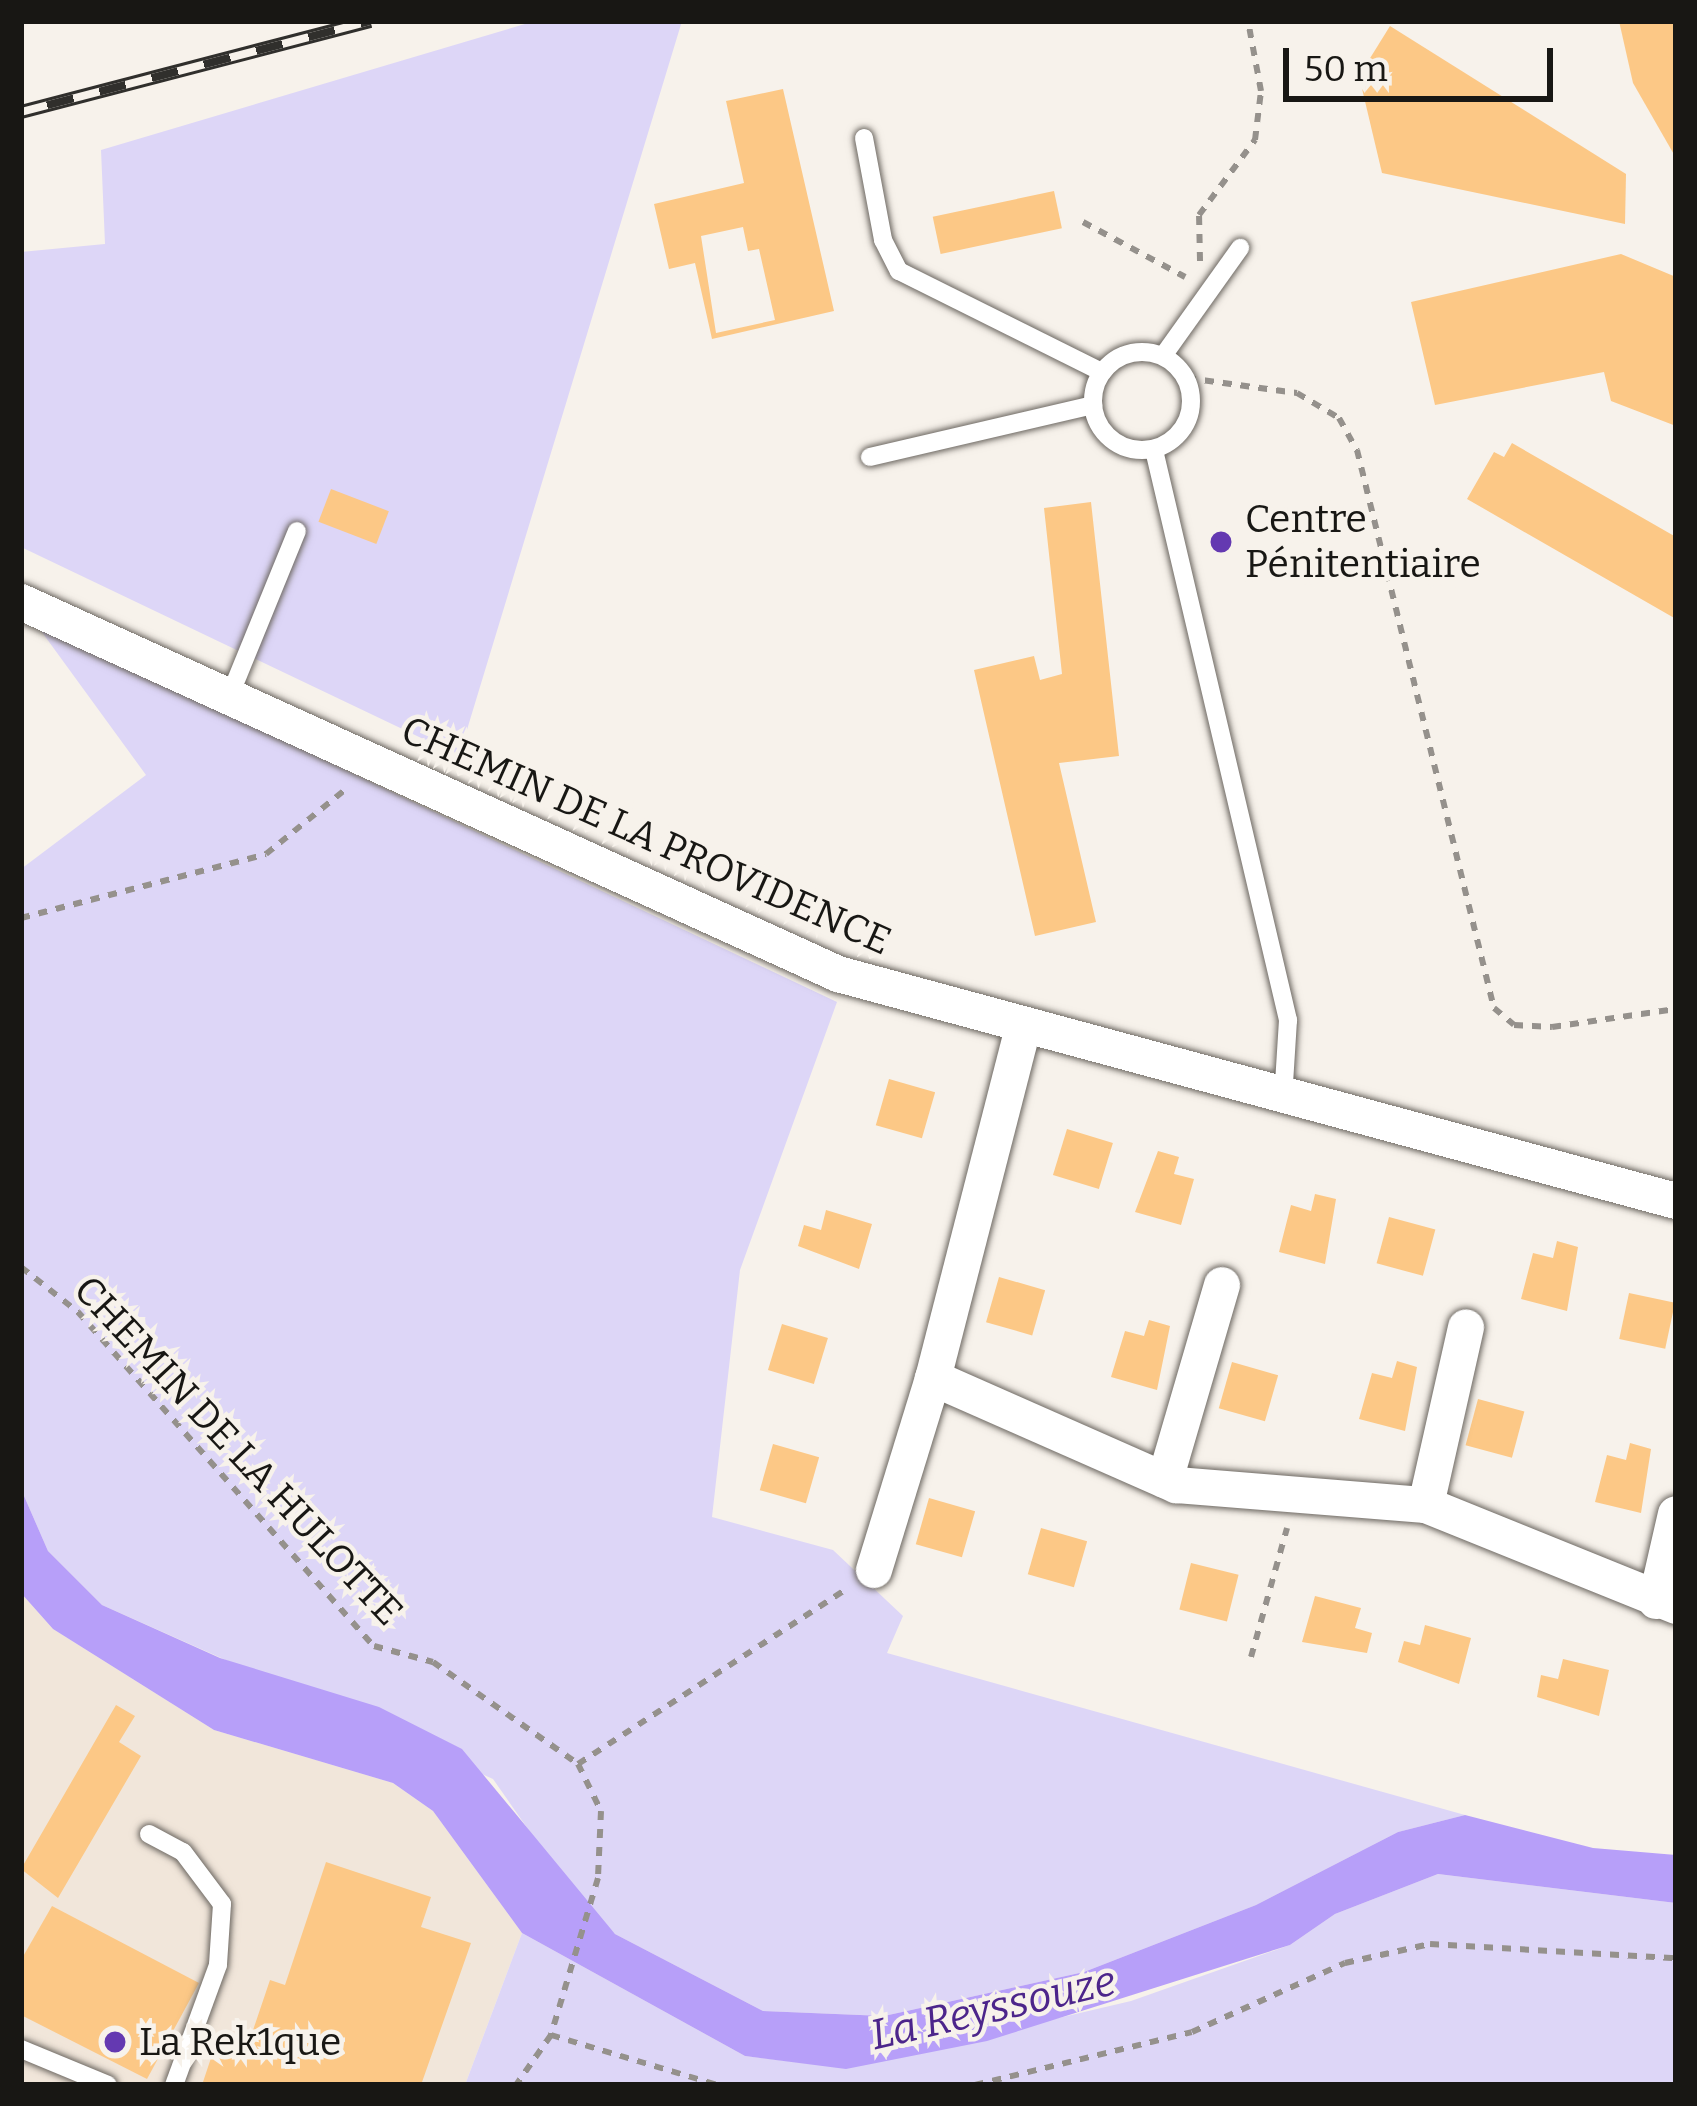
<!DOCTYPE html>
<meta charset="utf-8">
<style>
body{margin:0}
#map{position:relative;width:1697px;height:2106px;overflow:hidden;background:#f7f2eb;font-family:Bitter,serif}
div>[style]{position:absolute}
.built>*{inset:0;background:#f1e6da}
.green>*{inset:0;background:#ddd6f7}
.water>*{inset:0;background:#b79ff9}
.building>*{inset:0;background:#fcc886;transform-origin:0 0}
.path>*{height:6px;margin-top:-3px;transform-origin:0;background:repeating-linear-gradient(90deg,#95918c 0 9px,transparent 0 18px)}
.roads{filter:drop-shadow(0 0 3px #6d6862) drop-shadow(0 0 3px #6d6862)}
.service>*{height:18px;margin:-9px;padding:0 9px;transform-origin:9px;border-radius:9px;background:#fff}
.service>.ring{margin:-9px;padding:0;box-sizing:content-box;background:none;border:18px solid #fff;border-radius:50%}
.minor>*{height:36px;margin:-18px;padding:0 18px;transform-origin:18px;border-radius:18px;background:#fff}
.rail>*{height:14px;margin-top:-7px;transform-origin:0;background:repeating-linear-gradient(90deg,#f7f2eb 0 27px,#302f2c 0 54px);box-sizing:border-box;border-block:3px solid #302f2c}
.dots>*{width:33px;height:33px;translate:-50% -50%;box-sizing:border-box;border:6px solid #f7f2eb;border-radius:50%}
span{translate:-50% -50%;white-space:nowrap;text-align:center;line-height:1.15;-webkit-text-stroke:9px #f7f2eb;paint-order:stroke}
.poi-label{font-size:39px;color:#181714}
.left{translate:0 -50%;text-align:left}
.street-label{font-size:39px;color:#181714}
.water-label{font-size:42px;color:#4c258b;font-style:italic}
.frame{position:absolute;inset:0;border:24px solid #181714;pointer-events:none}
.scale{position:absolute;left:1283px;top:48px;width:270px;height:54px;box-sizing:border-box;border:6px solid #181714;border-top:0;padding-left:15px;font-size:36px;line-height:42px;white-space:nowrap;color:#181714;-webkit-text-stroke:9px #f7f2eb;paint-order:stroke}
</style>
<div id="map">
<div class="built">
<div style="clip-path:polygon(21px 1593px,53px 1629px,214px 1730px,393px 1783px,433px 1811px,522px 1933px,465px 2085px,21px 2085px)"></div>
</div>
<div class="green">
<div style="clip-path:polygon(535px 21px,682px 21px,459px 756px,21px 547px,21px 252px,105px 244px,101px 150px)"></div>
<div style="clip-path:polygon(36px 624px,837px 1002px,740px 1270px,712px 1517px,833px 1550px,903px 1616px,887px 1653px,1465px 1815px,1398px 1832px,1256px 1905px,1084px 1972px,884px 2016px,763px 2011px,615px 1934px,570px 1889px,493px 1779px,102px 1605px,48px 1551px,21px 1489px,21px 869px,146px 775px)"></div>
<div style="clip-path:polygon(1438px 1874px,1676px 1903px,1676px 2085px,465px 2085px,522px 1933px,745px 2056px,846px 2068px,1131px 2001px,1290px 1945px,1335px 1914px)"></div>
</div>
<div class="water">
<div style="clip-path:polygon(21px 1489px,48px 1551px,102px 1605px,220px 1658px,379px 1707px,462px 1749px,615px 1934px,763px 2011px,884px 2016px,1084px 1972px,1256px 1905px,1398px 1832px,1465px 1815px,1593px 1848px,1676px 1855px,1676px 1903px,1438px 1874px,1335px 1914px,1290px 1945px,987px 2041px,846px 2069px,745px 2056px,522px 1933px,433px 1811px,393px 1783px,214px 1730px,53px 1629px,21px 1593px)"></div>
</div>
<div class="building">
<div style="clip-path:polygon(1619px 21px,1676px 21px,1676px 158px,1633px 83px)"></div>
<div style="clip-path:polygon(1390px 26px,1626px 174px,1625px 224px,1382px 173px,1359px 76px)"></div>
<div style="clip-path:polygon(evenodd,783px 89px,834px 311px,712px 339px,695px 263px,669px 269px,654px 204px,744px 183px,726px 101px,783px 89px,743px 227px,748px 251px,759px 249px,775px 320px,716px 333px,701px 236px,743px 227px)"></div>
<div style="left:1054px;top:191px;width:38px;height:124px;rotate:78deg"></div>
<div style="clip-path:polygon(1621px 254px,1676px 277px,1676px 426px,1611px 401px,1604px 372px,1435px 405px,1411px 302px)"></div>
<div style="clip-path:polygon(1512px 443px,1676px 537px,1676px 619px,1467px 499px,1494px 452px,1504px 457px)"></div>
<div style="left:331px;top:489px;width:62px;height:35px;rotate:21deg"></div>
<div style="clip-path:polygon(1091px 502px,1119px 756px,1059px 763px,1096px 922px,1035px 936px,974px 670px,1034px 656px,1040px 680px,1062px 674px,1044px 508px)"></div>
<div style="left:889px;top:1079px;width:48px;height:48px;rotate:16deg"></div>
<div style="left:1067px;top:1129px;width:48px;height:48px;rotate:17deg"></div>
<div style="clip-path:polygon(1158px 1151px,1179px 1157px,1174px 1174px,1194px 1179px,1181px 1225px,1135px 1212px)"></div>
<div style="clip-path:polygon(1315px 1194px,1336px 1199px,1325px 1264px,1279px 1252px,1291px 1205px,1311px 1211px)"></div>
<div style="clip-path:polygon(826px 1210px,872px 1224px,859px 1269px,798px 1246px,804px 1225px,821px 1230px)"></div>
<div style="left:1389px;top:1217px;width:48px;height:48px;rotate:15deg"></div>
<div style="clip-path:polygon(1557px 1241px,1578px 1247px,1567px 1311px,1521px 1299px,1533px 1253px,1553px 1258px)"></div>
<div style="left:999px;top:1277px;width:48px;height:47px;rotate:16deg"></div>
<div style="left:1629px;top:1293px;width:47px;height:47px;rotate:12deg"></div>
<div style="clip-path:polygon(1149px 1320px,1170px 1326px,1157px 1390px,1111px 1377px,1125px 1331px,1144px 1336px)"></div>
<div style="left:782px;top:1324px;width:48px;height:48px;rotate:17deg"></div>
<div style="clip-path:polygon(1397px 1361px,1417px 1367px,1405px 1431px,1359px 1419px,1372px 1373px,1392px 1378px)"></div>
<div style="left:1232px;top:1362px;width:48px;height:48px;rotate:16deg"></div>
<div style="left:1478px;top:1399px;width:48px;height:48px;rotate:15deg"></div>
<div style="clip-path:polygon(1630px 1443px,1651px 1449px,1641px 1513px,1595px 1502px,1607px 1455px,1626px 1460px)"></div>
<div style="left:773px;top:1444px;width:48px;height:48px;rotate:16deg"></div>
<div style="left:929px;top:1498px;width:48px;height:48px;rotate:16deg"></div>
<div style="left:1041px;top:1528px;width:48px;height:48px;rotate:16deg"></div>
<div style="left:1191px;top:1563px;width:49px;height:48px;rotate:14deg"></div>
<div style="clip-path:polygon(1315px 1596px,1361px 1608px,1355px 1628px,1372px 1633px,1367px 1653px,1302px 1642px)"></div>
<div style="clip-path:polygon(1425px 1625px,1471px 1638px,1459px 1684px,1398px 1662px,1404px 1641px,1420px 1645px)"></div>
<div style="clip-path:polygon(1563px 1659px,1609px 1670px,1599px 1716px,1537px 1697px,1541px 1675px,1558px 1679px)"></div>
<div style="clip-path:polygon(116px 1705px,135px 1716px,119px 1742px,141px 1756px,58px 1898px,21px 1869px)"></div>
<div style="clip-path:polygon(326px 1862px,431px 1897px,421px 1927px,471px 1943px,421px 2085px,202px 2085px,220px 2031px,249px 2042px,270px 1980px,285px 1985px)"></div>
<div style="clip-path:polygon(52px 1906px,199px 1983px,147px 2079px,21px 2015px,21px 1960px)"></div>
</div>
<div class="path">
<div style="left:1083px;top:222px;width:116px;rotate:28.3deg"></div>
<div style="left:1200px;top:261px;width:46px;rotate:-91.2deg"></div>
<div style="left:1199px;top:215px;width:94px;rotate:-53.3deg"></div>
<div style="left:1255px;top:140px;width:49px;rotate:-83deg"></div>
<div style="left:1261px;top:91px;width:71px;rotate:-100.5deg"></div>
<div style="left:1187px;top:378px;width:111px;rotate:7.8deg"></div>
<div style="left:1297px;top:393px;width:49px;rotate:30.8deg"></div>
<div style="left:1339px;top:418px;width:37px;rotate:61deg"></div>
<div style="left:1357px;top:450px;width:575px;rotate:76.21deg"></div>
<div style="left:1494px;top:1008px;width:26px;rotate:40deg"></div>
<div style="left:1514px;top:1025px;width:38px;rotate:3deg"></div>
<div style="left:1552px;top:1027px;width:125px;rotate:-8.3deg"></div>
<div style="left:21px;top:918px;width:253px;rotate:-14.6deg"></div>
<div style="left:266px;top:854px;width:103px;rotate:-39.1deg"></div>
<div style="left:21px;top:1267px;width:73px;rotate:38.3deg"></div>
<div style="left:78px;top:1312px;width:446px;rotate:48.5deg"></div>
<div style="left:374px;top:1646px;width:61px;rotate:15.2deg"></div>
<div style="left:433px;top:1662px;width:177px;rotate:35.1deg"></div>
<div style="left:578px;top:1764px;width:52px;rotate:63.9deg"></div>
<div style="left:601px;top:1811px;width:67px;rotate:92.6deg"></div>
<div style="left:598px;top:1878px;width:164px;rotate:106.7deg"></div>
<div style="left:551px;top:2035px;width:61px;rotate:125deg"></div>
<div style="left:1251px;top:1657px;width:134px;rotate:-74.4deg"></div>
<div style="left:578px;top:1764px;width:320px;rotate:-33.1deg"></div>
<div style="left:551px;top:2035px;width:174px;rotate:16.7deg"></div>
<div style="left:975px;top:2085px;width:223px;rotate:-13.7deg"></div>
<div style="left:1192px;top:2032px;width:168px;rotate:-24.3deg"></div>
<div style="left:1345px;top:1963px;width:87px;rotate:-12.6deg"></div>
<div style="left:1430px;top:1944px;width:246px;rotate:3.3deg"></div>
</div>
<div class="roads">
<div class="service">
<div style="left:864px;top:138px;width:104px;rotate:79.4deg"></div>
<div style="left:883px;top:240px;width:35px;rotate:63deg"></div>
<div style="left:899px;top:271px;width:227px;rotate:26.5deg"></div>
<div class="ring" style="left:1093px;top:352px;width:80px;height:80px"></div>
<div style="left:1163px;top:356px;width:133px;rotate:-54.5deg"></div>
<div style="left:1154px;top:450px;width:586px;rotate:76.77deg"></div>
<div style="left:1288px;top:1020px;width:79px;rotate:93.6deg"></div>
<div style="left:870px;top:457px;width:229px;rotate:-13.1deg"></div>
<div style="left:230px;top:695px;width:177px;rotate:-67.8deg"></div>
<div style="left:149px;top:1834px;width:38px;rotate:28deg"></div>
<div style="left:183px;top:1852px;width:65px;rotate:53.1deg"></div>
<div style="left:222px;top:1904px;width:61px;rotate:93.8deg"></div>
<div style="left:218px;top:1965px;width:128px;rotate:110.1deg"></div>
<div style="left:21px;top:2049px;width:94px;rotate:22.5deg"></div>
</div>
<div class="minor">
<div style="left:21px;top:602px;width:898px;rotate:24.48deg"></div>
<div style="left:838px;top:974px;width:868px;rotate:15.16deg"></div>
<div style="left:1023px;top:1028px;width:361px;rotate:104.4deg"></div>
<div style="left:933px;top:1378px;width:266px;rotate:23.8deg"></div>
<div style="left:1176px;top:1485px;width:251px;rotate:4.6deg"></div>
<div style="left:1426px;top:1505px;width:270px;rotate:22deg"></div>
<div style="left:1165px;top:1480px;width:203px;rotate:-73.7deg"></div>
<div style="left:1426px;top:1505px;width:182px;rotate:-77.3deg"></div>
<div style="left:874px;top:1570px;width:201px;rotate:-72.9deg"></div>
<div style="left:1656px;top:1601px;width:89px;rotate:-77.1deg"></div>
</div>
</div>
<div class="rail">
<div style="left:21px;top:112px;width:361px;rotate:-14.6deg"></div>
</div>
<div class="dots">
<div style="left:1221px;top:542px;background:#6439b1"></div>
<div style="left:115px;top:2042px;background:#6439b1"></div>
</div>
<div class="poi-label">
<span class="left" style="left:1245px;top:542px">Centre<br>Pénitentiaire</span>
<span class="left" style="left:139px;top:2042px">La Rek1que</span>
</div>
<div class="street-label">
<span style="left:646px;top:836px;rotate:24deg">CHEMIN DE LA PROVIDENCE</span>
<span style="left:238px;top:1451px;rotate:47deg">CHEMIN DE LA HULOTTE</span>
</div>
<div class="water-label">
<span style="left:993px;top:2008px;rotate:-13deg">La Reyssouze</span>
</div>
<div class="frame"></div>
<div class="scale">50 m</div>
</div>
